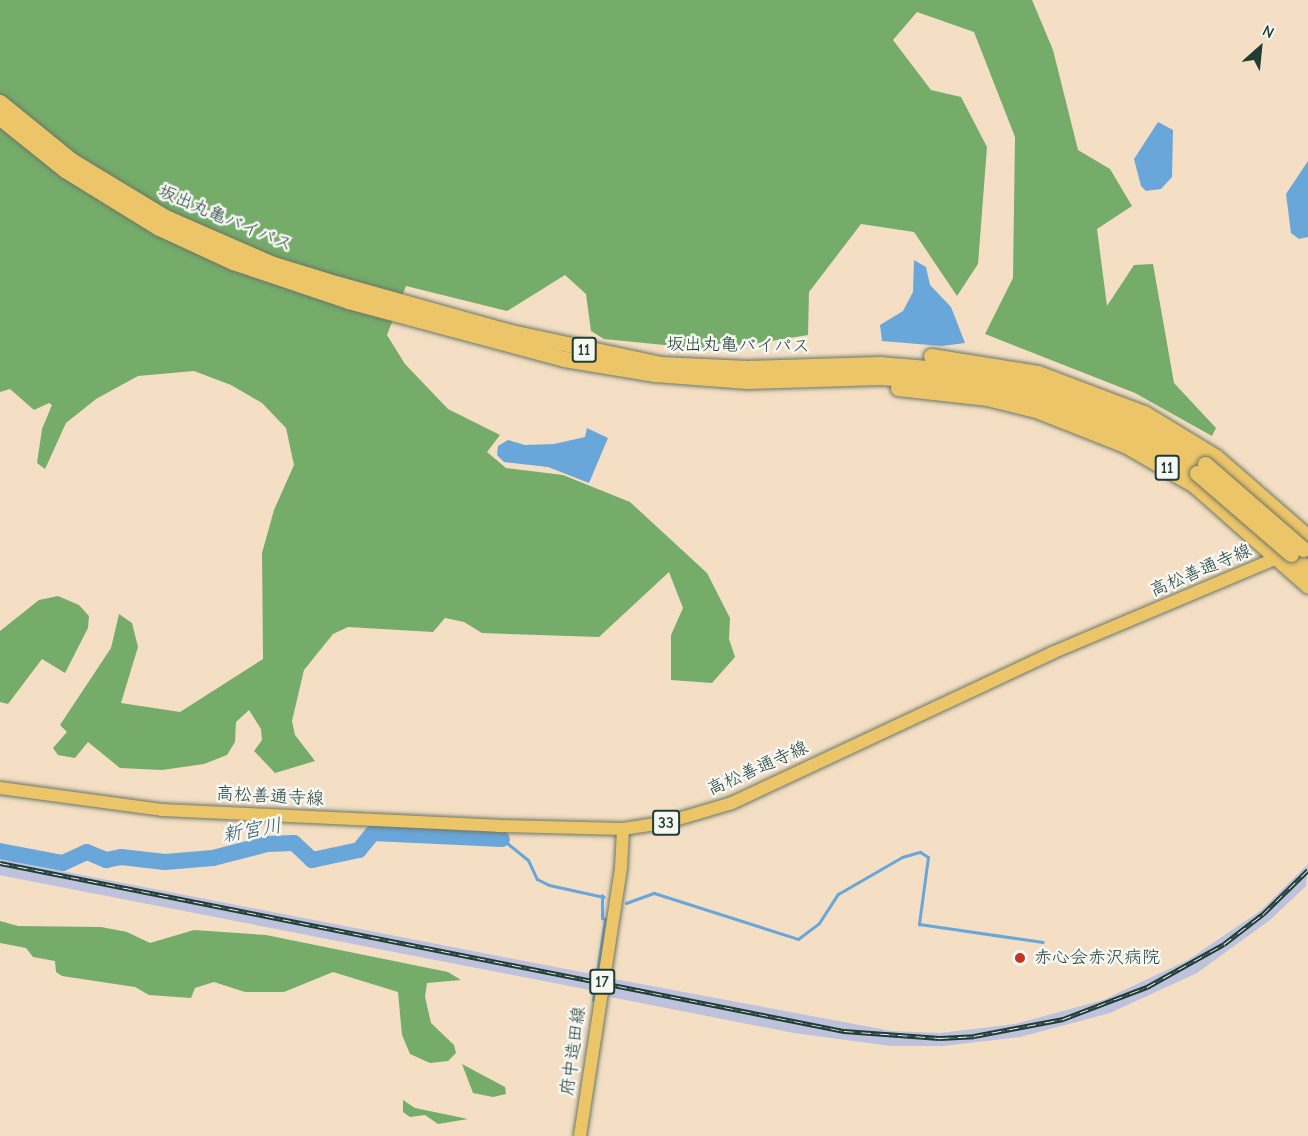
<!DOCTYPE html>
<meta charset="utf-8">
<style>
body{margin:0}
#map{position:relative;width:1308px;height:1136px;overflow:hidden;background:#f4dfc4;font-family:"Comic Neue","Klee One",sans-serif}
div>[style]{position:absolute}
.industrial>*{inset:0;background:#bfc2dd;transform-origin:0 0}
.forest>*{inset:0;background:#75ac6a}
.water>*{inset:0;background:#69a6da}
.stream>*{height:3px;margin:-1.5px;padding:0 1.5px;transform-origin:1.5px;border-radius:1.5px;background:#69a6da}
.river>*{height:16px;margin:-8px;padding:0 8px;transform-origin:8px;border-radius:8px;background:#69a6da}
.roads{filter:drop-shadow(0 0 2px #6a7666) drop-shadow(0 0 2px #6a7666)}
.primary>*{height:12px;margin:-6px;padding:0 6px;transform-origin:6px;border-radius:6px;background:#edc569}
.highway>*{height:15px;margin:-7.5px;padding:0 7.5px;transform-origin:7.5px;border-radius:7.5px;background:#edc569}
.rail>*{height:5px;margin-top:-2.5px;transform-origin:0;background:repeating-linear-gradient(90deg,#f6f6f2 0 9px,#1f3d34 0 18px);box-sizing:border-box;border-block:2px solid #1f3d34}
.bridges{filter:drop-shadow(0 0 2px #6a7666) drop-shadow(0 0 2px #6a7666)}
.highway-bridge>*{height:15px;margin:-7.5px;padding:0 7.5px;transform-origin:7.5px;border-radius:7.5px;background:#edc569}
.dots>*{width:16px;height:16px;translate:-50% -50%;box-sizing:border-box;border:3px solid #f6f6f2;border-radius:50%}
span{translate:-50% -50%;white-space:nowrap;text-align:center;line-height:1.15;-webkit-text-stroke:5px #f6f6f2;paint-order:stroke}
.shield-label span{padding:2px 4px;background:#f6f6f2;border:2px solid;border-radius:4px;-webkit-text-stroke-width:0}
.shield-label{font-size:16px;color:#1f3d34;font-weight:700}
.street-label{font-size:18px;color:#1f3d34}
.poi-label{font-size:18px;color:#1f3d34}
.left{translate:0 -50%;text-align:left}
.water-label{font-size:20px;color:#355c66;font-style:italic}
.north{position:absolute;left:1230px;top:18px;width:60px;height:60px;-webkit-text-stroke:4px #f6f6f2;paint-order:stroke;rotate:27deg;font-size:16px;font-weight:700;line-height:24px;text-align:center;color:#1f3d34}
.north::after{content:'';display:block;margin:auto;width:21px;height:27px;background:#1f3d34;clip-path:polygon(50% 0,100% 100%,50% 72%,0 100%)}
</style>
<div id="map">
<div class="industrial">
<div style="left:0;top:859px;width:604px;height:16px;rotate:11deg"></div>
<div style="clip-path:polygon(1308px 864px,1306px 886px,1270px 920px,1197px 973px,1110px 1013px,1020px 1037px,943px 1046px,891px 1046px,794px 1033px,605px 996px,609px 978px,892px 1031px,940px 1033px,1015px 1024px,1103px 1000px,1188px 960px,1260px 911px)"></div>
</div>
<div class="forest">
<div style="clip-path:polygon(0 0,1032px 0,1053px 50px,1078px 150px,1110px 169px,1132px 206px,1097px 229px,1107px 306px,1134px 265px,1153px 264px,1174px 383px,1216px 428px,1212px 436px,1135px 393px,985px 334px,1013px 278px,1015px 137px,974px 32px,917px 12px,893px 40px,931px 90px,961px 97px,987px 147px,978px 264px,957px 296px,914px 232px,861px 224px,809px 292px,808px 335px,715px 350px,604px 339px,591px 331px,586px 294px,565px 275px,507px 311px,406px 286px,387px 335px,405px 364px,448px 409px,500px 435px,487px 452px,506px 468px,563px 475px,630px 502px,707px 573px,730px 618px,729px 639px,735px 657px,712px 683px,671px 680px,671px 635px,683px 608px,669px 572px,599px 637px,482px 633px,464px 622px,445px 618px,433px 632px,348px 627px,333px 634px,304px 670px,292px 721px,295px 735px,315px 761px,275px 773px,254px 751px,262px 740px,261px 729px,249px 710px,236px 722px,235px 742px,227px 755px,204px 764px,162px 770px,120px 768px,88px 742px,75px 758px,58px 755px,53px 748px,67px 732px,60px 725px,111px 648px,119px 614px,132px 623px,138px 647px,121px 703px,180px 712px,263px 659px,262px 553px,274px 510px,294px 465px,286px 428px,262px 403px,231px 385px,194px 371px,138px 376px,96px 399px,66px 423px,45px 469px,37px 463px,42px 429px,52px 405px,49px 403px,34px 410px,10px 389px,0 392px)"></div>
<div style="clip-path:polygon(58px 596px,79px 605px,89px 616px,88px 628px,65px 673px,42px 659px,8px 704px,0 702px,0 631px,39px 600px)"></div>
<div style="clip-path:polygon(0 921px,18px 926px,101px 927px,127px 932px,150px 943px,194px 930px,266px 935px,448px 972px,461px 980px,427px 983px,425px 997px,431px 1023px,454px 1045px,456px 1053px,448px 1061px,430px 1063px,410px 1054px,402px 1035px,398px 992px,333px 972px,284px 992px,245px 992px,214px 982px,195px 988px,191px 998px,149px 995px,135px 987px,62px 976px,56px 972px,55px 961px,33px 957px,26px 948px,0 943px)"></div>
<div style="clip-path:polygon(462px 1064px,505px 1087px,506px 1094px,493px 1097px,473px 1093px)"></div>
<div style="clip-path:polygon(403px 1100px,415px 1108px,468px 1119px,438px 1124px,425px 1115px,410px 1117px,403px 1112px)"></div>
</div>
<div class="water">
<div style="clip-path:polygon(1158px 122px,1173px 130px,1172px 177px,1161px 189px,1146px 191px,1141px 186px,1134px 159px)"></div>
<div style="clip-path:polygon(1308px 161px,1308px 237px,1299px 239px,1291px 233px,1286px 194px)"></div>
<div style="clip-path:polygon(914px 260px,926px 267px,930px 285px,951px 307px,965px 343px,942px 346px,882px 341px,880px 325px,903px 311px,913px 292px)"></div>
<div style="clip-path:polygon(587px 428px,608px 438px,589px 483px,548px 467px,504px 462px,497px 455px,498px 446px,508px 440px,525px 445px,554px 444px,585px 437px)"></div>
</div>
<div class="stream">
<div style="left:502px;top:839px;width:33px;rotate:39deg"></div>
<div style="left:528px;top:860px;width:21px;rotate:65deg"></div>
<div style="left:537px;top:879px;width:13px;rotate:27deg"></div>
<div style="left:549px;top:885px;width:56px;rotate:12.3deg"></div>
<div style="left:626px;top:903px;width:30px;rotate:-20deg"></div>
<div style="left:654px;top:893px;width:151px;rotate:17.7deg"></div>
<div style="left:798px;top:939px;width:26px;rotate:-37deg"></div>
<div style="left:819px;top:923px;width:35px;rotate:-57deg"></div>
<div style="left:838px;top:894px;width:74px;rotate:-30deg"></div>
<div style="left:902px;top:857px;width:19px;rotate:-16deg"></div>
<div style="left:920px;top:852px;width:9px;rotate:32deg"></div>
<div style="left:928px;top:857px;width:68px;rotate:97.7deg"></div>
<div style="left:919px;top:924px;width:125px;rotate:8.3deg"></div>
<div style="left:593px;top:1000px;width:82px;rotate:-81.6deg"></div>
<div style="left:605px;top:919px;width:3px;rotate:-162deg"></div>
<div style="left:602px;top:918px;width:23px;rotate:-90deg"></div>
</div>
<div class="river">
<div style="left:0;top:851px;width:64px;rotate:10.8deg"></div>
<div style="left:63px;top:863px;width:26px;rotate:-25deg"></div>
<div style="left:87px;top:852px;width:21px;rotate:23deg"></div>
<div style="left:106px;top:860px;width:15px;rotate:-11deg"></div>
<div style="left:121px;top:857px;width:44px;rotate:6.5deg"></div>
<div style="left:165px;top:862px;width:48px;rotate:-4.8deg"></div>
<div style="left:213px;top:858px;width:56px;rotate:-14.5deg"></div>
<div style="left:267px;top:844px;width:27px;rotate:-2deg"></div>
<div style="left:294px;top:843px;width:25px;rotate:43deg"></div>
<div style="left:312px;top:860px;width:48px;rotate:-12deg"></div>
<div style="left:359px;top:850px;width:22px;rotate:-51deg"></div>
<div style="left:373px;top:833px;width:129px;rotate:2.7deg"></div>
</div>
<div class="roads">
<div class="primary">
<div style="left:0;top:788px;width:163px;rotate:7.7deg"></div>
<div style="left:162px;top:810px;width:336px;rotate:2.7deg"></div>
<div style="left:498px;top:826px;width:125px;rotate:1.4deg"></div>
<div style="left:623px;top:829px;width:46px;rotate:-8.8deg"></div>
<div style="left:668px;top:822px;width:67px;rotate:-16.5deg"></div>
<div style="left:732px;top:803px;width:353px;rotate:-25.1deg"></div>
<div style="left:1052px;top:653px;width:252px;rotate:-22.9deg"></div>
<div style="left:580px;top:1136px;width:271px;rotate:-81.3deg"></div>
<div style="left:621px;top:868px;width:39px;rotate:-87deg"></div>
</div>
<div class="highway">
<div style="left:0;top:102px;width:92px;rotate:39.2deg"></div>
<div style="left:71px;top:160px;width:110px;rotate:31.2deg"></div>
<div style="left:165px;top:217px;width:118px;rotate:23.5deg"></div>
<div style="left:273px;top:264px;width:69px;rotate:16.9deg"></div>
<div style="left:339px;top:284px;width:179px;rotate:15.6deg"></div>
<div style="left:511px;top:332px;width:152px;rotate:12.1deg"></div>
<div style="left:660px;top:364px;width:87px;rotate:2.6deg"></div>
<div style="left:747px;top:368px;width:132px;rotate:-1.7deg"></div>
<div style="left:879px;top:364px;width:108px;rotate:4.8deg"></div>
<div style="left:987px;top:373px;width:99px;rotate:15.2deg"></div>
<div style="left:1083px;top:399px;width:57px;rotate:24.8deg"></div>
<div style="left:1135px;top:423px;width:81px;rotate:30.4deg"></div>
<div style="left:0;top:118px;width:83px;rotate:38.7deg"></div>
<div style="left:65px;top:170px;width:110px;rotate:31.7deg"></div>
<div style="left:159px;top:228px;width:81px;rotate:24.7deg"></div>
<div style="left:233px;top:262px;width:121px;rotate:18.7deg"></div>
<div style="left:348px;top:301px;width:224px;rotate:15deg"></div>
<div style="left:564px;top:359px;width:92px;rotate:9.4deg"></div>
<div style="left:655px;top:374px;width:92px;rotate:4.4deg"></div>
<div style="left:747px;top:381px;width:134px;rotate:-1.7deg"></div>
<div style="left:881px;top:377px;width:109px;rotate:5.2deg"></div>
<div style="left:990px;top:387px;width:93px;rotate:15.5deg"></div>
<div style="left:1080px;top:412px;width:54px;rotate:24.2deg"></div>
<div style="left:1129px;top:434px;width:78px;rotate:29.8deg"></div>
<div style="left:931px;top:356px;width:108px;rotate:9deg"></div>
<div style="left:1038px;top:373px;width:113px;rotate:20.7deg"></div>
<div style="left:1144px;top:413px;width:84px;rotate:31.4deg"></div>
<div style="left:1216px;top:457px;width:122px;rotate:41deg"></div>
<div style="left:898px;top:388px;width:90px;rotate:6.4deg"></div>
<div style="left:987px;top:398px;width:50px;rotate:13.8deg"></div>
<div style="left:1036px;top:410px;width:96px;rotate:21.5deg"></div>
<div style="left:1125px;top:445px;width:80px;rotate:30.1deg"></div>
<div style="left:1194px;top:485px;width:152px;rotate:41.5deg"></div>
<div style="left:1291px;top:554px;width:23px;rotate:43deg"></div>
</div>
</div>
<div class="rail">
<div style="left:0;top:863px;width:861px;rotate:11.26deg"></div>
<div style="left:844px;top:1031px;width:96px;rotate:4.2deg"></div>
<div style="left:940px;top:1038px;width:34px;rotate:-3deg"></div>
<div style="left:974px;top:1036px;width:91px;rotate:-10.8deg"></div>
<div style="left:1063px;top:1019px;width:90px;rotate:-20.9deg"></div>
<div style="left:1147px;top:987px;width:88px;rotate:-29.2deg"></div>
<div style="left:1224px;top:944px;width:49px;rotate:-37.6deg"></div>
<div style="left:1263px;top:914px;width:63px;rotate:-44.4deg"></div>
</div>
<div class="bridges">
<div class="highway-bridge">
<div style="left:1205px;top:464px;width:130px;rotate:40.9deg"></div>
<div style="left:1197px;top:473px;width:124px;rotate:40.8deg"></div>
</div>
</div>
<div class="dots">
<div style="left:1020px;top:958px;background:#c8321e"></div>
</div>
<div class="shield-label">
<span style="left:584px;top:350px">11</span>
<span style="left:1167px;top:468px">11</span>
<span style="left:666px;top:823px">33</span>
<span style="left:602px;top:982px">17</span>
</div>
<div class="street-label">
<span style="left:225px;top:219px;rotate:23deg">坂出丸亀バイパス</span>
<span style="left:738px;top:346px;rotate:1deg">坂出丸亀バイパス</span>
<span style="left:1201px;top:571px;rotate:-23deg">高松善通寺線</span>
<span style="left:758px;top:769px;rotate:-24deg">高松善通寺線</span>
<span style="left:270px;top:797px;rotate:3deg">高松善通寺線</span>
<span style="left:574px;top:1051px;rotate:-82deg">府中造田線</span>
</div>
<div class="poi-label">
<span class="left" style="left:1034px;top:958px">赤心会赤沢病院</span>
</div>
<div class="water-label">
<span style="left:252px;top:830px;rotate:-10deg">新宮川</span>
</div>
<div class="north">N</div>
</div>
